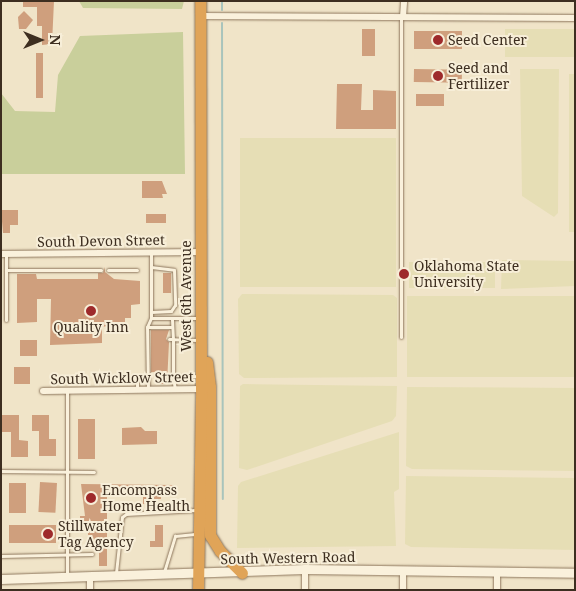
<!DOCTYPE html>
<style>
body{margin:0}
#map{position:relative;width:576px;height:591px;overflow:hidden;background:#f0e4c8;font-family:"Noto Serif",serif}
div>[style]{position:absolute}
.farmland>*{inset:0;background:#e6deb5;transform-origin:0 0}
.green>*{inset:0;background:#c9cf9b}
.stream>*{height:2px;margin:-1px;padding:0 1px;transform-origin:1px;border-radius:1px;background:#a9c4bc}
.building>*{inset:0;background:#cf9f7d;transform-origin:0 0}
.roads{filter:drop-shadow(0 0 1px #8d765c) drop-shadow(0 0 1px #8d765c)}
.lane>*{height:3px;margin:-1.5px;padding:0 1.5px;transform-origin:1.5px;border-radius:1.5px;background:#faf1dc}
.street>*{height:6px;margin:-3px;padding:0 3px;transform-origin:3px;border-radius:3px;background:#faf1dc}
.secondary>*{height:9px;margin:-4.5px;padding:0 4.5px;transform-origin:4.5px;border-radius:4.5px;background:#faf1dc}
.highway>*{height:11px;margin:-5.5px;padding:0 5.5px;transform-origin:5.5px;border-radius:5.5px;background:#e0a458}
.dots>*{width:14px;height:14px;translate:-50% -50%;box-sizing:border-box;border:2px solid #f7eed8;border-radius:50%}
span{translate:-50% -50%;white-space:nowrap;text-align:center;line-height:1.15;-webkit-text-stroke:4px #f7eed8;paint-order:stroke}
.poi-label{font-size:14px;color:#3d2e20}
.left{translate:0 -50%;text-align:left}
.street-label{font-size:14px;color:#3d2e20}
.frame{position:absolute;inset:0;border:2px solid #3d2e20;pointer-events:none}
.north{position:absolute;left:15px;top:15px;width:50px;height:50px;-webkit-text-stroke:4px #f7eed8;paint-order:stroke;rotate:90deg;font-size:14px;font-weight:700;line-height:20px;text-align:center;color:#3d2e20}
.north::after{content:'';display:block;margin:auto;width:18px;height:22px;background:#3d2e20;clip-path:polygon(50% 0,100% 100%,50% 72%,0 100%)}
</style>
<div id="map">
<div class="farmland">
<div style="left:505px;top:29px;width:70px;height:28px"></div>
<div style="clip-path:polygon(520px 69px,559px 69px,558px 213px,554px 217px,522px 196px)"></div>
<div style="left:569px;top:74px;width:6px;height:158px"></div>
<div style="left:240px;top:138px;width:156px;height:149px"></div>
<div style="clip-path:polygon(502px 260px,575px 261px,575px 286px,501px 289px)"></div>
<div style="left:409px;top:262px;width:86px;height:26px"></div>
<div style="clip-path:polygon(242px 294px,393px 295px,397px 298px,397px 377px,244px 378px,239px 374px,238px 299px)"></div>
<div style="left:407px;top:296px;width:168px;height:81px"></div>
<div style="clip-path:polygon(243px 384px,397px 386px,396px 416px,392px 421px,247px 470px,239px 468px,240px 386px)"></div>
<div style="clip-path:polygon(407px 387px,575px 388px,575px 471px,412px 469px,406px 466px)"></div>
<div style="clip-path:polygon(399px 432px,399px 489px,394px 492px,396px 546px,237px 548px,238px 486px,241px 482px)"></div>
<div style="clip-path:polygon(406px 476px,575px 478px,575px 550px,411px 547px,405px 544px)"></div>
</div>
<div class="green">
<div style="clip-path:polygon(79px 1px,184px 1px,182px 9px,83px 8px)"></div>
<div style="clip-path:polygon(183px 32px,185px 174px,1px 174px,1px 93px,15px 111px,55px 112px,58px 75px,80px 36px)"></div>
</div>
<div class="stream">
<div style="left:222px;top:10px;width:9px;rotate:-90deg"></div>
<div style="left:222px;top:23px;width:476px;rotate:89.9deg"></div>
</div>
<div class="building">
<div style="clip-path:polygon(23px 1px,54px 1px,52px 44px,42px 45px,42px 26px,37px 26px,37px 7px,23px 7px)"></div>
<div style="clip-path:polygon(24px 11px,33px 20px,26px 29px,19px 29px,18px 17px)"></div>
<div style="left:362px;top:29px;width:13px;height:27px"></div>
<div style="left:414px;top:31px;width:48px;height:18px"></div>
<div style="left:36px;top:53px;width:7px;height:45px"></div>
<div style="left:414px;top:69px;width:48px;height:13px;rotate:1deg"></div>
<div style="clip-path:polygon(337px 84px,362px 84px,361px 110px,373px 110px,373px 90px,396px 91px,396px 129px,336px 129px)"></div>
<div style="left:416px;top:94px;width:28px;height:12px"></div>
<div style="clip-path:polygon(142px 181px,162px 181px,167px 194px,162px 194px,163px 198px,142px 198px)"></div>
<div style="clip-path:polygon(1px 210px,18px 210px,18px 225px,10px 225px,10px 233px,3px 233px)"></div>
<div style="left:146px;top:214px;width:20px;height:9px"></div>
<div style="clip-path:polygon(105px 267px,105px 272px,114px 279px,140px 281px,140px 304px,131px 305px,131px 318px,125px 318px,125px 322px,108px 322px,108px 326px,102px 327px,102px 343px,50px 345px,51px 299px,37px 299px,37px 322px,17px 323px,17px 274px,36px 274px,37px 279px,98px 279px,98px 273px,103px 273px)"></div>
<div style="left:163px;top:273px;width:8px;height:20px"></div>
<div style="clip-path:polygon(151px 330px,169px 330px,166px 339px,169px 342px,167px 384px,156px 384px,157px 372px,151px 372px)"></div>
<div style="left:20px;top:340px;width:17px;height:16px"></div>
<div style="left:14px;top:367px;width:16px;height:17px"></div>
<div style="clip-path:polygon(2px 415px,19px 415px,19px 440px,28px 441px,28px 457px,11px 457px,11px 432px,2px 432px)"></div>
<div style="clip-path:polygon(32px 415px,49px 415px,49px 439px,56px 439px,56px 456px,39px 456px,39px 431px,32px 431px)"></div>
<div style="left:78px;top:419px;width:17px;height:40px"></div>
<div style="clip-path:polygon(141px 427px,145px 431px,157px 431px,157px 444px,122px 445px,122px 428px)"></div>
<div style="left:40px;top:482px;width:17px;height:30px;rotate:3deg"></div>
<div style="left:9px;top:483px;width:17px;height:30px"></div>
<div style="clip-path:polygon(81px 484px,174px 485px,174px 494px,161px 494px,161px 499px,157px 499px,157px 509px,149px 509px,149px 504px,143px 504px,143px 494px,107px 494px,107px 566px,99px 566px,99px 547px,88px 547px,88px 529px,80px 529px,80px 516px,85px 516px)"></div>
<div style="left:9px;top:525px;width:47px;height:18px"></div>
<div style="clip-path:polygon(155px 525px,163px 525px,163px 547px,150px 547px,150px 541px,155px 541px)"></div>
</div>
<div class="roads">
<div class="lane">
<div style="left:401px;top:17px;width:320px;rotate:90deg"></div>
<div style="left:151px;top:253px;width:65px;rotate:90deg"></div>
<div style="left:6px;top:255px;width:65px;rotate:90deg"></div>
<div style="left:151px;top:267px;width:23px;rotate:7deg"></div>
<div style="left:174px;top:270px;width:35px;rotate:88deg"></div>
<div style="left:175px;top:305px;width:7px;rotate:124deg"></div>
<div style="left:171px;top:311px;width:20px;rotate:177deg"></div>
<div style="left:6px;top:270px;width:95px"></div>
<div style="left:108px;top:270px;width:29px"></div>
<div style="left:147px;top:327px;width:25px"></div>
<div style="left:169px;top:339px;width:4px"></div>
<div style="left:173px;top:339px;width:21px;rotate:-93deg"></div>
<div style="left:197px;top:340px;width:24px;rotate:-178deg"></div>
<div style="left:173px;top:339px;width:38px;rotate:90deg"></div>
<div style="left:173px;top:377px;width:26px;rotate:-2deg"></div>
<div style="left:173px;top:377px;width:12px;rotate:81deg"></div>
<div style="left:137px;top:389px;width:10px;rotate:-90deg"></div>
<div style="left:137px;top:379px;width:11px;rotate:-10deg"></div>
<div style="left:148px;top:389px;width:62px;rotate:-90.9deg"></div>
<div style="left:147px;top:327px;width:10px;rotate:-66deg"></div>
<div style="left:151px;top:318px;width:47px"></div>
<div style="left:1px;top:471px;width:93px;rotate:0.6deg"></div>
<div style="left:1px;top:556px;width:91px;rotate:-1.3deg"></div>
<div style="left:164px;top:572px;width:38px;rotate:-73deg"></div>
<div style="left:175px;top:536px;width:20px;rotate:-6deg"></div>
<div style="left:116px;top:573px;width:56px;rotate:-83.9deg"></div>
<div style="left:122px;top:517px;width:5px;rotate:-37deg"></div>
<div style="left:126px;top:514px;width:70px;rotate:-3.3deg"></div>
<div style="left:67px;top:577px;width:186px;rotate:-90deg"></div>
</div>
<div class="street">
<div style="left:200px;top:16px;width:375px;rotate:0.3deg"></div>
<div style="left:403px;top:17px;width:16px;rotate:-86deg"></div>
<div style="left:1px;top:254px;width:200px;rotate:-0.6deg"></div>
<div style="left:43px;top:391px;width:158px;rotate:-0.7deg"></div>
<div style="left:403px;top:571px;width:19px;rotate:90deg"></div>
<div style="left:497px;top:573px;width:17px;rotate:90deg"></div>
<div style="left:90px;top:590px;width:13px;rotate:-90deg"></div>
<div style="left:305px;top:590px;width:21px;rotate:-90deg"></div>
</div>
<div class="secondary">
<div style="left:1px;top:579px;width:304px;rotate:-1.9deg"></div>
<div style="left:305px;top:569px;width:270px;rotate:0.8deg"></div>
</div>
<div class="highway">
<div style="left:207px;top:362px;width:25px;rotate:83deg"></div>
<div style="left:210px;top:387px;width:148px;rotate:90deg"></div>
<div style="left:210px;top:535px;width:19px;rotate:58deg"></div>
<div style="left:220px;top:551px;width:31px;rotate:45deg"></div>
<div style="left:198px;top:590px;width:201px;rotate:-89.1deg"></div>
<div style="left:201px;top:389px;width:388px;rotate:-90.1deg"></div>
</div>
</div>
<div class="dots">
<div style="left:438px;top:40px;background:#9e2a2b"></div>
<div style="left:438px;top:76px;background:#9e2a2b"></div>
<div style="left:404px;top:274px;background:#9e2a2b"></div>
<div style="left:91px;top:311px;background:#9e2a2b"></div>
<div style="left:91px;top:498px;background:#9e2a2b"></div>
<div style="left:48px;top:534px;background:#9e2a2b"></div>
</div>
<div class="poi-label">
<span class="left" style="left:448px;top:40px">Seed Center</span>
<span class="left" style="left:448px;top:76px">Seed and<br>Fertilizer</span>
<span class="left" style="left:414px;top:274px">Oklahoma State<br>University</span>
<span style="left:91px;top:327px">Quality Inn</span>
<span class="left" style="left:102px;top:498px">Encompass<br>Home Health</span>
<span class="left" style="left:58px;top:534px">Stillwater<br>Tag Agency</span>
</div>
<div class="street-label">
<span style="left:101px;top:241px;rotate:-1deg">South Devon Street</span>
<span style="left:186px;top:296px;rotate:-90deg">West 6th Avenue</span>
<span style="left:122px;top:378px;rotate:-1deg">South Wicklow Street</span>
<span style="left:288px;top:558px;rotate:-1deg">South Western Road</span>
</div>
<div class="frame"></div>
<div class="north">N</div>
</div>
